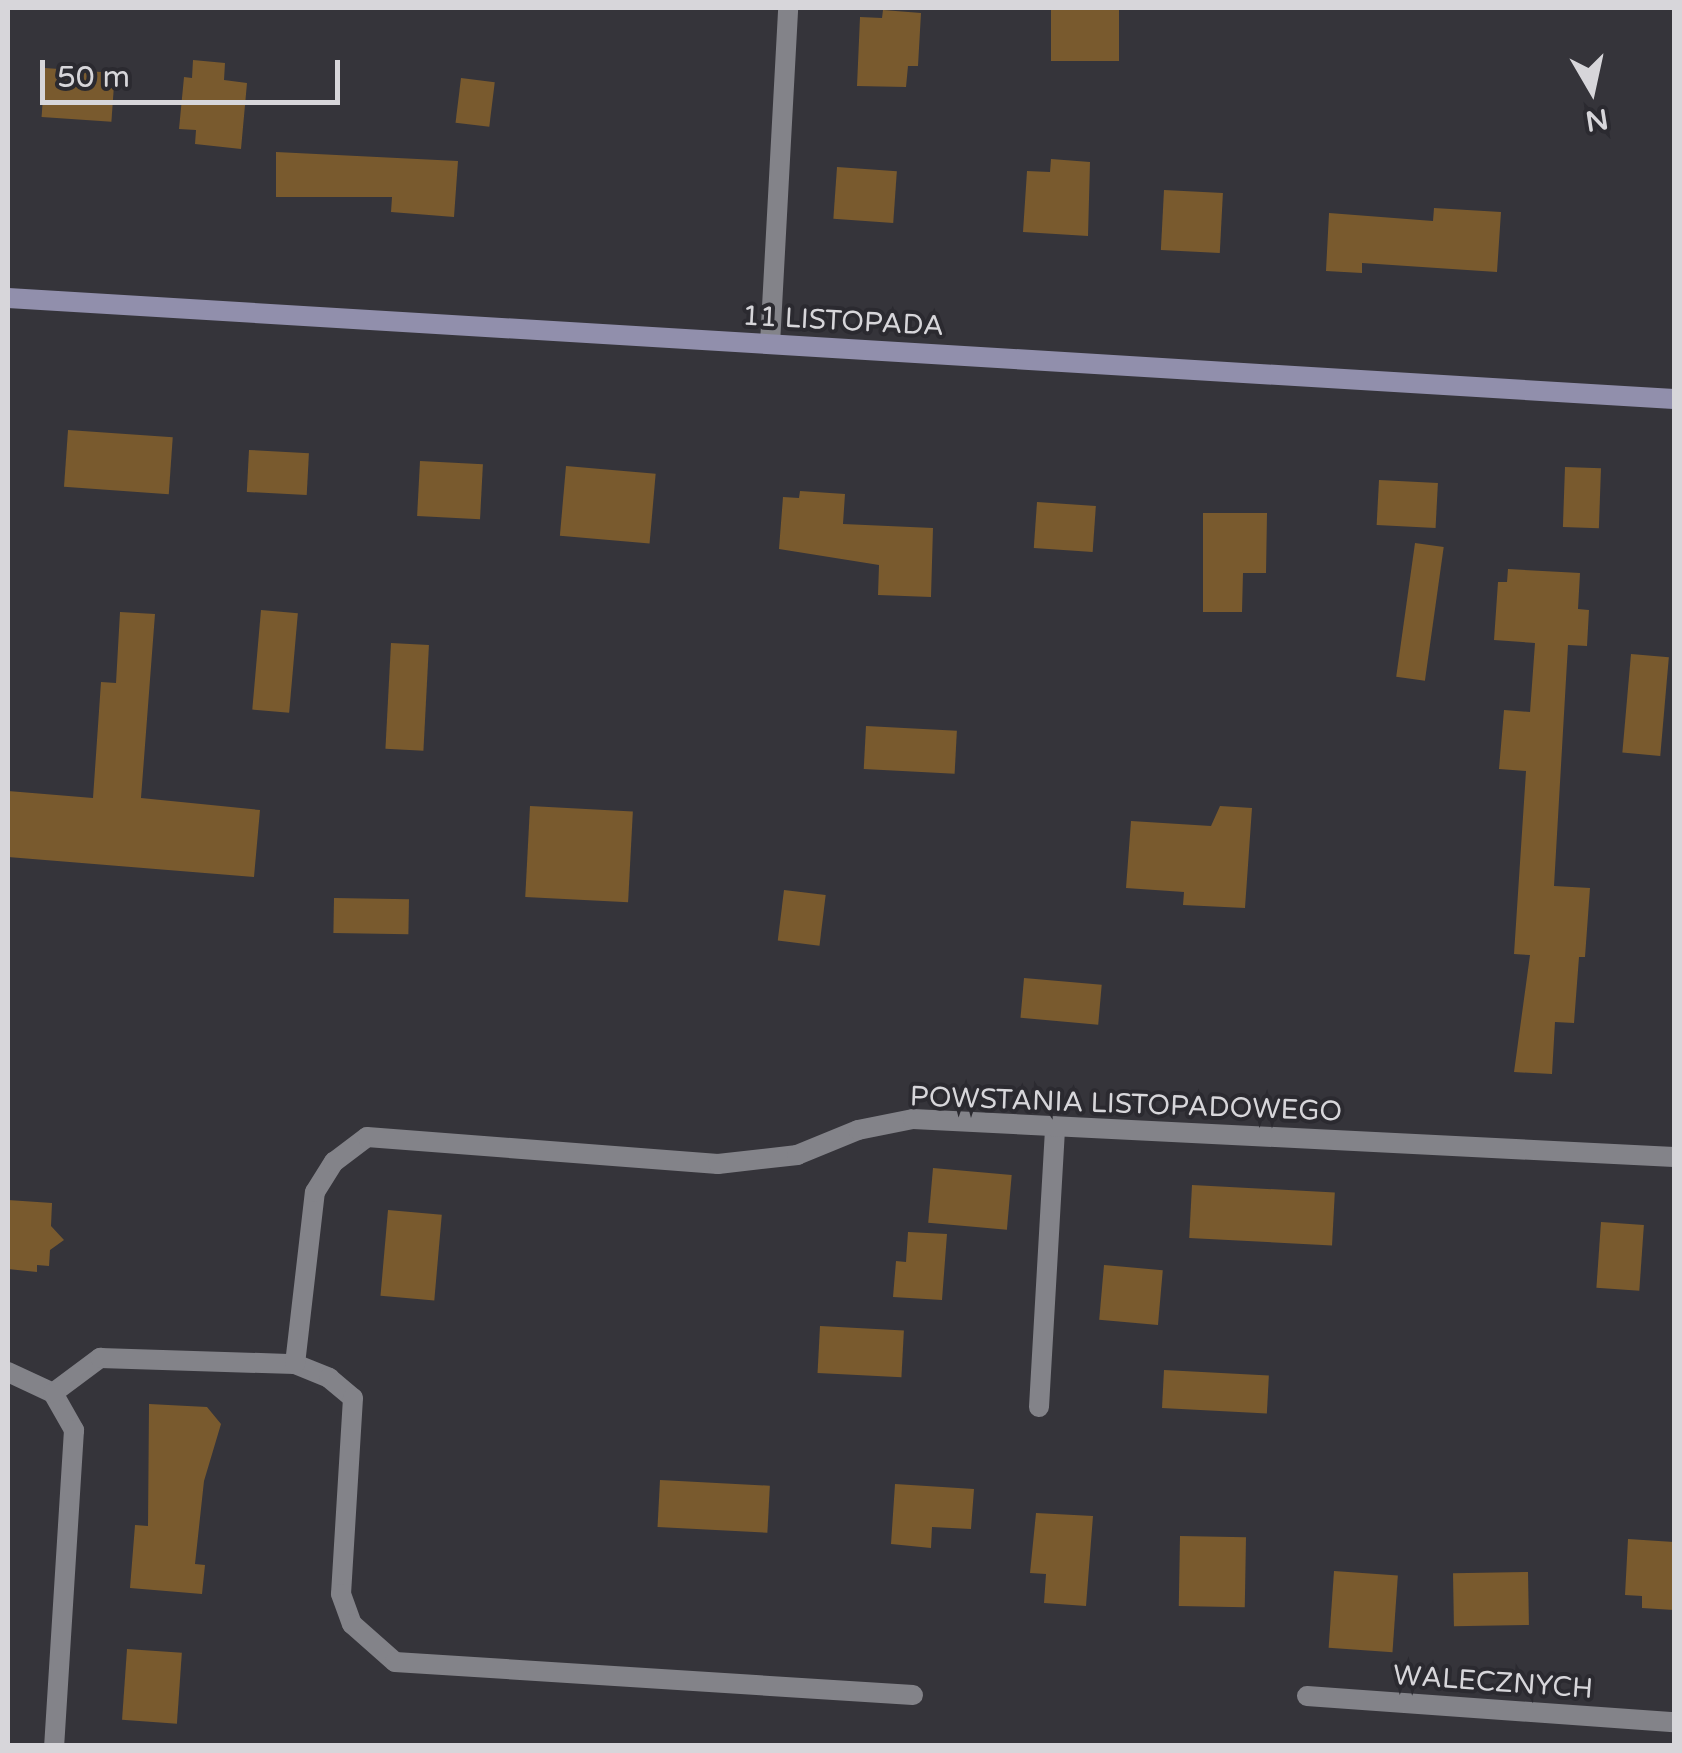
<!DOCTYPE html>
<style>
body{margin:0}
#map{position:relative;width:1682px;height:1753px;overflow:hidden;background:#35343a;font-family:"Varela Round",sans-serif}
div>[style]{position:absolute}
.building>*{inset:0;background:#795a2e;transform-origin:0 0}
.lane>*{height:20px;margin:-10px;padding:0 10px;transform-origin:10px;border-radius:10px;background:#838389}
.street>*{height:20px;margin:-10px;padding:0 10px;transform-origin:10px;border-radius:10px;background:#838389}
.secondary>*{height:20px;margin:-10px;padding:0 10px;transform-origin:10px;border-radius:10px;background:#918fac}
span{translate:-50% -50%;white-space:nowrap;text-align:center;line-height:1.15;-webkit-text-stroke:8px #2b2a30;paint-order:stroke}
.street-label{font-size:28px;color:#d7d6da}
.frame{position:absolute;inset:0;border:10px solid #d7d6da;pointer-events:none}
.north{position:absolute;left:1542px;top:40px;width:100px;height:100px;-webkit-text-stroke:8px #2b2a30;paint-order:stroke;rotate:171deg;font-size:28px;font-weight:700;line-height:40px;text-align:center;color:#d7d6da}
.north::after{content:'';display:block;margin:auto;width:35px;height:45px;background:#d7d6da;clip-path:polygon(50% 0,100% 100%,50% 72%,0 100%)}
.scale{position:absolute;left:40px;top:60px;width:300px;height:45px;box-sizing:border-box;border:5px solid #d7d6da;border-top:0;padding-left:12px;font-size:30px;line-height:35px;white-space:nowrap;color:#d7d6da;-webkit-text-stroke:8px #2b2a30;paint-order:stroke}
</style>
<div id="map">
<div class="building">
<div style="left:1051px;top:8px;width:68px;height:53px"></div>
<div style="clip-path:polygon(883px 10px,921px 13px,918px 66px,908px 66px,906px 87px,857px 86px,860px 17px,882px 18px)"></div>
<div style="clip-path:polygon(193px 60px,225px 63px,224px 80px,247px 83px,241px 149px,195px 144px,196px 130px,179px 129px,184px 77px,192px 78px)"></div>
<div style="left:45px;top:68px;width:70px;height:49px;rotate:4deg"></div>
<div style="left:461px;top:78px;width:34px;height:45px;rotate:7deg"></div>
<div style="clip-path:polygon(276px 152px,458px 161px,454px 217px,391px 212px,392px 197px,276px 197px)"></div>
<div style="clip-path:polygon(1051px 159px,1090px 162px,1088px 236px,1023px 232px,1027px 171px,1050px 172px)"></div>
<div style="left:837px;top:167px;width:60px;height:52px;rotate:4deg"></div>
<div style="left:1164px;top:190px;width:59px;height:60px;rotate:3deg"></div>
<div style="clip-path:polygon(1434px 208px,1501px 212px,1497px 272px,1362px 263px,1362px 273px,1326px 271px,1329px 213px,1433px 221px)"></div>
<div style="left:68px;top:430px;width:105px;height:57px;rotate:4deg"></div>
<div style="left:249px;top:450px;width:60px;height:42px;rotate:3deg"></div>
<div style="left:420px;top:461px;width:63px;height:55px;rotate:3deg"></div>
<div style="left:566px;top:466px;width:90px;height:70px;rotate:5deg"></div>
<div style="left:1565px;top:467px;width:36px;height:60px;rotate:2deg"></div>
<div style="left:1379px;top:480px;width:59px;height:45px;rotate:3deg"></div>
<div style="clip-path:polygon(800px 491px,845px 494px,843px 524px,933px 528px,931px 597px,878px 595px,879px 565px,779px 549px,783px 497px,799px 498px)"></div>
<div style="left:1037px;top:502px;width:59px;height:46px;rotate:4deg"></div>
<div style="clip-path:polygon(1203px 513px,1267px 513px,1266px 573px,1243px 573px,1242px 612px,1203px 612px)"></div>
<div style="left:1415px;top:543px;width:29px;height:135px;rotate:8deg"></div>
<div style="clip-path:polygon(1508px 569px,1580px 573px,1578px 609px,1589px 610px,1587px 646px,1568px 645px,1554px 886px,1590px 888px,1585px 957px,1579px 957px,1574px 1023px,1555px 1022px,1552px 1074px,1514px 1072px,1530px 955px,1514px 954px,1526px 771px,1499px 769px,1504px 710px,1530px 712px,1535px 643px,1494px 640px,1498px 582px,1507px 582px)"></div>
<div style="left:261px;top:610px;width:37px;height:100px;rotate:5deg"></div>
<div style="clip-path:polygon(120px 612px,155px 614px,141px 798px,260px 810px,254px 877px,8px 857px,8px 791px,93px 798px,101px 682px,116px 683px)"></div>
<div style="left:391px;top:643px;width:38px;height:106px;rotate:3deg"></div>
<div style="left:1631px;top:654px;width:38px;height:99px;rotate:5deg"></div>
<div style="left:866px;top:726px;width:91px;height:43px;rotate:3deg"></div>
<div style="left:530px;top:806px;width:103px;height:91px;rotate:3deg"></div>
<div style="clip-path:polygon(1220px 806px,1252px 808px,1245px 908px,1183px 905px,1184px 892px,1126px 888px,1131px 821px,1211px 826px)"></div>
<div style="left:784px;top:890px;width:42px;height:51px;rotate:7deg"></div>
<div style="left:334px;top:898px;width:75px;height:35px;rotate:1deg"></div>
<div style="left:1024px;top:978px;width:78px;height:40px;rotate:5deg"></div>
<div style="left:933px;top:1168px;width:79px;height:55px;rotate:5deg"></div>
<div style="left:1192px;top:1185px;width:143px;height:53px;rotate:3deg"></div>
<div style="clip-path:polygon(8px 1200px,52px 1203px,51px 1226px,64px 1240px,50px 1250px,49px 1266px,37px 1265px,37px 1272px,8px 1269px)"></div>
<div style="left:388px;top:1210px;width:54px;height:86px;rotate:5deg"></div>
<div style="left:1601px;top:1222px;width:43px;height:66px;rotate:4deg"></div>
<div style="clip-path:polygon(908px 1232px,947px 1234px,942px 1300px,893px 1297px,896px 1261px,906px 1262px)"></div>
<div style="left:1104px;top:1265px;width:59px;height:55px;rotate:5deg"></div>
<div style="left:820px;top:1326px;width:84px;height:47px;rotate:3deg"></div>
<div style="left:1164px;top:1370px;width:105px;height:38px;rotate:3deg"></div>
<div style="clip-path:polygon(149px 1404px,207px 1407px,221px 1424px,204px 1481px,195px 1564px,205px 1565px,202px 1594px,130px 1588px,135px 1525px,148px 1526px)"></div>
<div style="left:660px;top:1480px;width:110px;height:47px;rotate:3deg"></div>
<div style="clip-path:polygon(895px 1484px,974px 1489px,971px 1529px,932px 1527px,931px 1548px,891px 1544px)"></div>
<div style="clip-path:polygon(1036px 1513px,1093px 1516px,1086px 1606px,1044px 1603px,1046px 1574px,1030px 1573px)"></div>
<div style="left:1180px;top:1536px;width:66px;height:70px;rotate:1deg"></div>
<div style="clip-path:polygon(1628px 1539px,1674px 1542px,1674px 1610px,1642px 1608px,1642px 1596px,1625px 1595px)"></div>
<div style="left:1334px;top:1571px;width:64px;height:77px;rotate:4deg"></div>
<div style="left:1528px;top:1572px;width:53px;height:75px;rotate:89deg"></div>
<div style="left:127px;top:1649px;width:55px;height:71px;rotate:4deg"></div>
</div>
<div class="lane">
<div style="left:1039px;top:1407px;width:281px;rotate:-86.7deg"></div>
</div>
<div class="street">
<div style="left:770px;top:344px;width:336px;rotate:-86.9deg"></div>
<div style="left:295px;top:1364px;width:37px;rotate:22deg"></div>
<div style="left:329px;top:1378px;width:31px;rotate:40deg"></div>
<div style="left:353px;top:1398px;width:196px;rotate:93.5deg"></div>
<div style="left:341px;top:1594px;width:32px;rotate:70deg"></div>
<div style="left:352px;top:1624px;width:57px;rotate:41.5deg"></div>
<div style="left:395px;top:1662px;width:519px;rotate:3.65deg"></div>
<div style="left:8px;top:1372px;width:50px;rotate:25deg"></div>
<div style="left:53px;top:1393px;width:43px;rotate:60.4deg"></div>
<div style="left:74px;top:1430px;width:317px;rotate:93.6deg"></div>
<div style="left:53px;top:1393px;width:59px;rotate:-36.7deg"></div>
<div style="left:100px;top:1358px;width:195px;rotate:1.8deg"></div>
<div style="left:295px;top:1364px;width:173px;rotate:-83.4deg"></div>
<div style="left:315px;top:1192px;width:36px;rotate:-58deg"></div>
<div style="left:334px;top:1162px;width:41px;rotate:-37.1deg"></div>
<div style="left:367px;top:1137px;width:352px;rotate:4.4deg"></div>
<div style="left:718px;top:1164px;width:80px;rotate:-6.5deg"></div>
<div style="left:797px;top:1155px;width:66px;rotate:-22.3deg"></div>
<div style="left:858px;top:1130px;width:56px;rotate:-11.3deg"></div>
<div style="left:913px;top:1119px;width:762px;rotate:2.86deg"></div>
<div style="left:1307px;top:1696px;width:368px;rotate:4.1deg"></div>
</div>
<div class="secondary">
<div style="left:8px;top:298px;width:1669px;rotate:3.47deg"></div>
</div>
<div class="street-label">
<span style="left:843px;top:321px;rotate:3deg">11 LISTOPADA</span>
<span style="left:1126px;top:1104px;rotate:2deg">POWSTANIA LISTOPADOWEGO</span>
<span style="left:1493px;top:1682px;rotate:4deg">WALECZNYCH</span>
</div>
<div class="frame"></div>
<div class="north">N</div>
<div class="scale">50 m</div>
</div>
